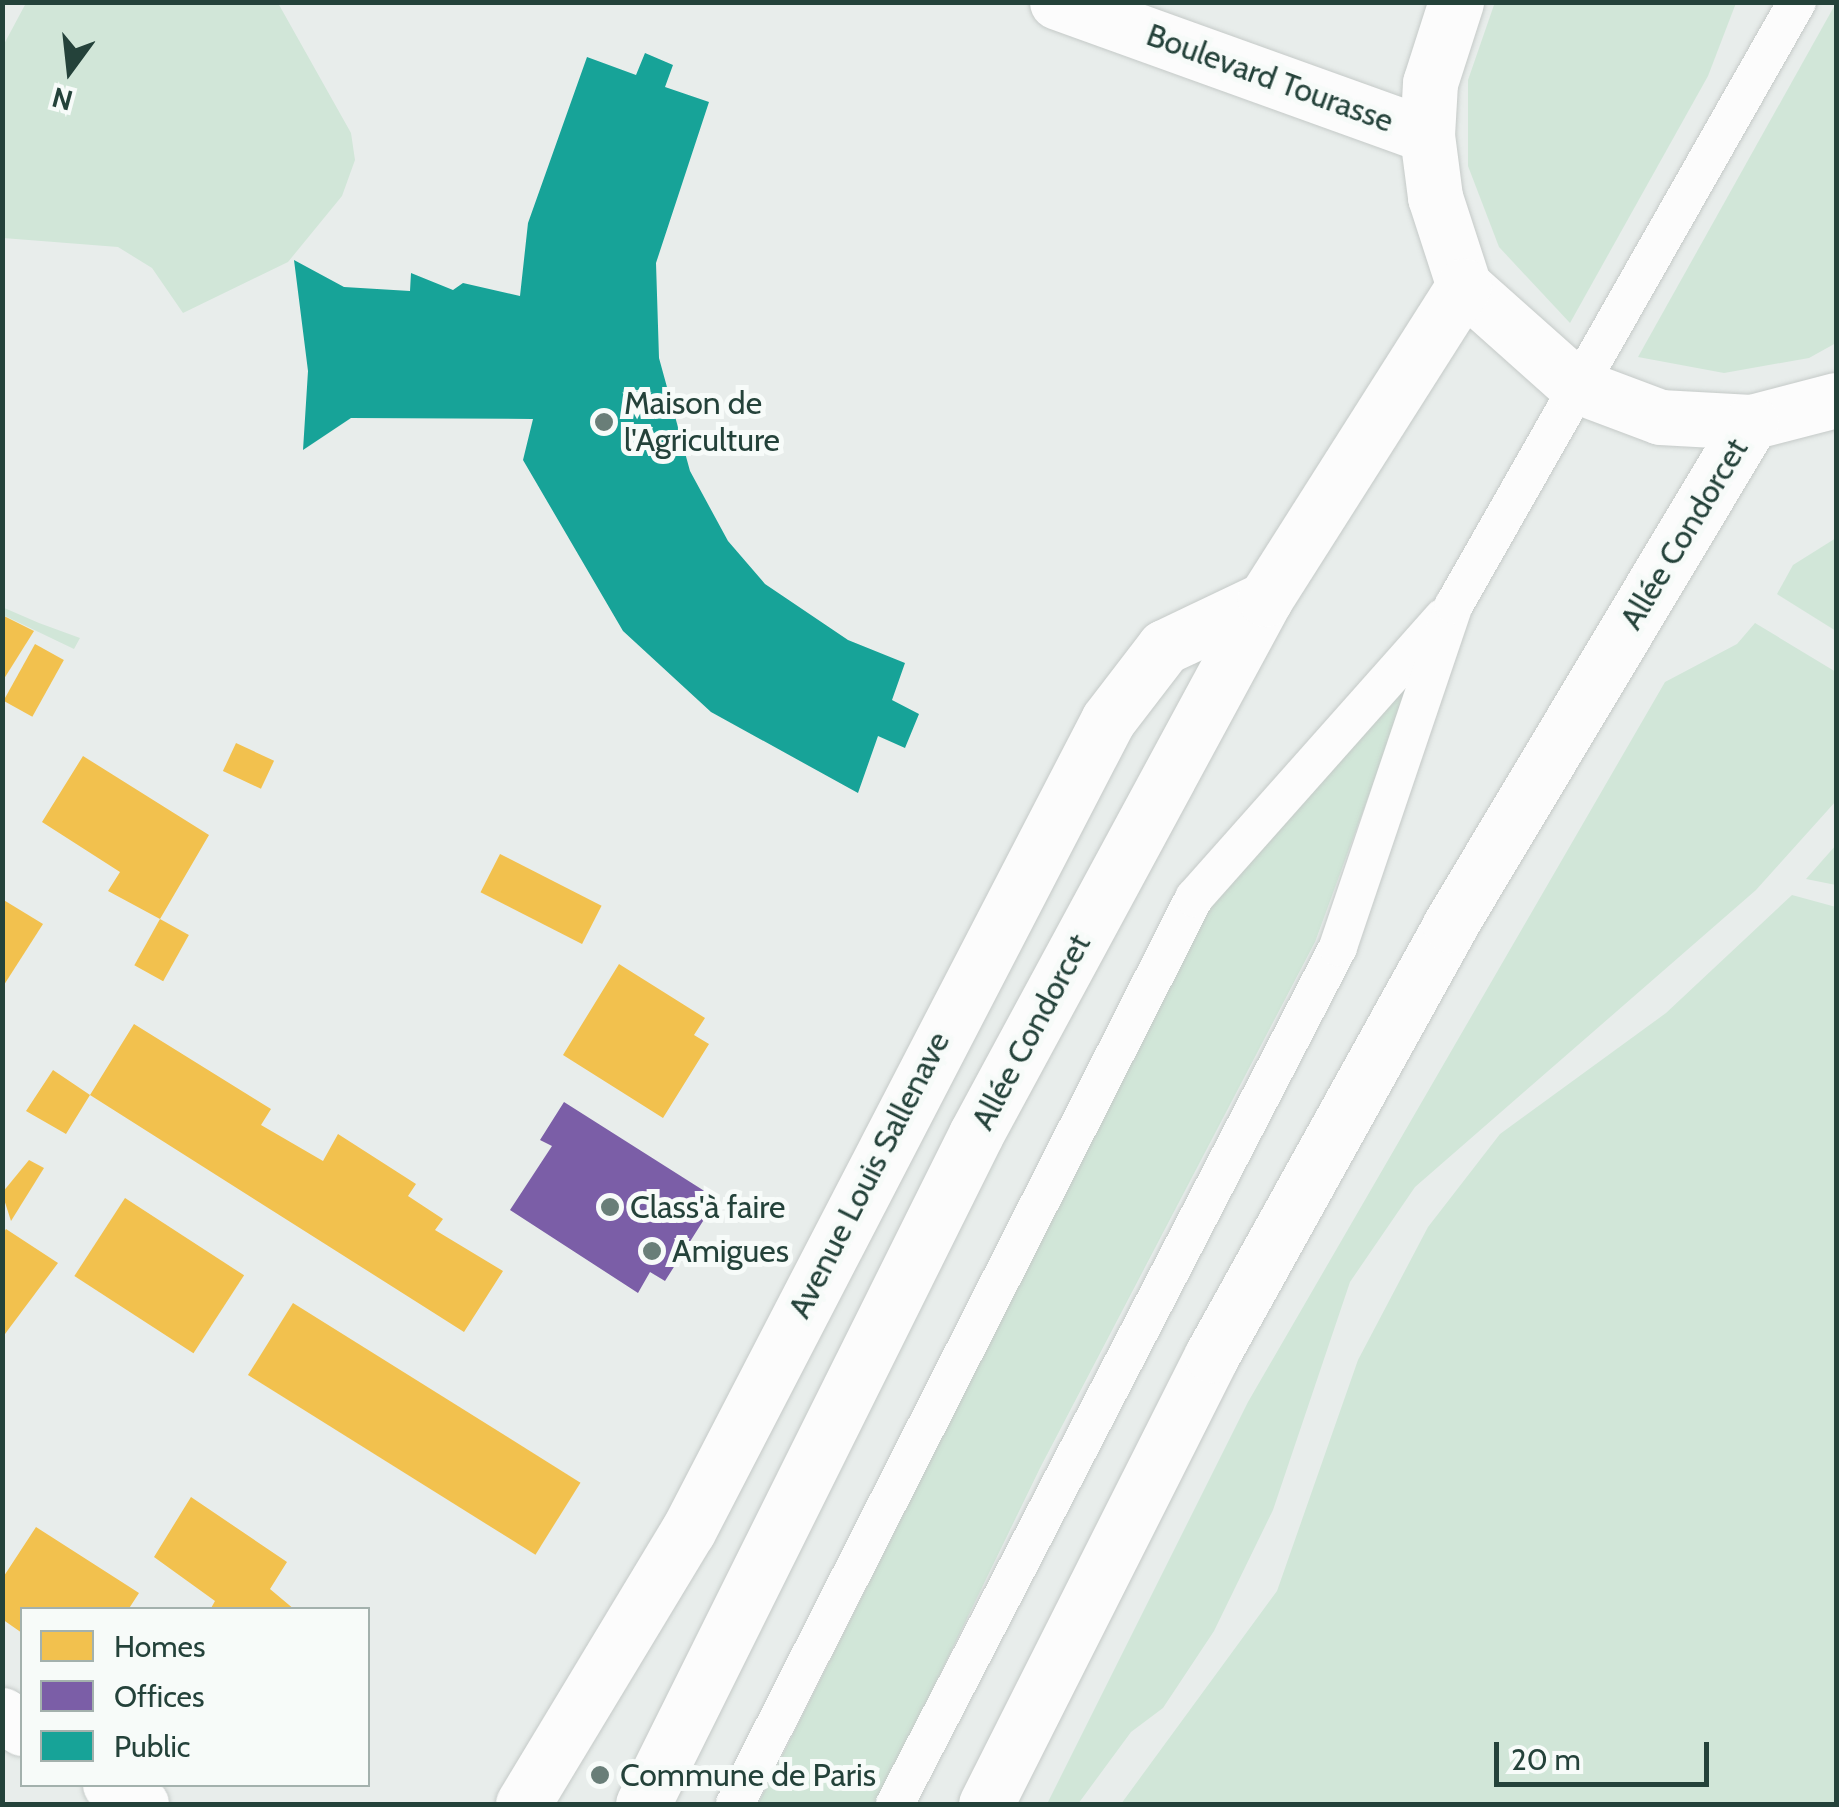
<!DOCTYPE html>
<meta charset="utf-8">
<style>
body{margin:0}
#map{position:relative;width:1839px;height:1807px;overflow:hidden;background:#e8edeb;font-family:Cabin,sans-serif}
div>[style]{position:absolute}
.green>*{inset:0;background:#d1e6d8}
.homes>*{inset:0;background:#f2c14e;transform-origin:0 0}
.offices>*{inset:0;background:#7b5ea7}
.public>*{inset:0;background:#17a398}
.roads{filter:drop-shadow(0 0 2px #c5cac8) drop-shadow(0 0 2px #c5cac8)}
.lane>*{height:38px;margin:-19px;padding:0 19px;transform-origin:19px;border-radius:19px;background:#fcfcfc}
.street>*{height:55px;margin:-27.5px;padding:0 27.5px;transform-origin:27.5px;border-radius:27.5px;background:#fcfcfc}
.secondary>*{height:55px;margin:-27.5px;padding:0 27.5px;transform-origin:27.5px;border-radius:27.5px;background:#fcfcfc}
.dots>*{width:28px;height:28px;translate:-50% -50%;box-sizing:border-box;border:5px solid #f7fbf9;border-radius:50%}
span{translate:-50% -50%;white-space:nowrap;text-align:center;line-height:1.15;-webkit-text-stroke:10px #f7fbf9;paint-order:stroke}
.street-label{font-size:32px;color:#24423a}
.poi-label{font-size:32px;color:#24423a}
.left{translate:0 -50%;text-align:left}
.frame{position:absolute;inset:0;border:5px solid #24423a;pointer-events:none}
.legend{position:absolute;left:20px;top:1607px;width:350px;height:180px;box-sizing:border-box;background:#f7fbf9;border:2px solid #a3b1ad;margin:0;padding:12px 18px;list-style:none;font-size:30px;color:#24423a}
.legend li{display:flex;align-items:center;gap:20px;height:50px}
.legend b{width:50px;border:2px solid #a3b1ad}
.north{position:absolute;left:20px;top:20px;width:100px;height:100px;-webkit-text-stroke:8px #f7fbf9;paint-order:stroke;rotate:195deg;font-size:28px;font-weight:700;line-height:40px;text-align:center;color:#24423a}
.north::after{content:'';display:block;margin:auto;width:35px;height:45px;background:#24423a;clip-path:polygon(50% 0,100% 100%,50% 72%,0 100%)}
.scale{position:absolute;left:1494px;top:1742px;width:215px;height:45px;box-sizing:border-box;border:5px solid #24423a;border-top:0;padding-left:12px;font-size:30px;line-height:35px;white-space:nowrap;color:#24423a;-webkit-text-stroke:8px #f7fbf9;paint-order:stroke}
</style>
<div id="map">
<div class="green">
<div style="clip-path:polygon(1495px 2px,1736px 3px,1708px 76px,1570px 323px,1499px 247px,1468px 166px,1468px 80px)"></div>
<div style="clip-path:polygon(26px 3px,278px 3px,351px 133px,355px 160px,342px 196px,288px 262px,183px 313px,152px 268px,118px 247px,3px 238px,3px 46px)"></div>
<div style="clip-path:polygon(1836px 3px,1836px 343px,1809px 358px,1724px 373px,1638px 357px)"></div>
<div style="clip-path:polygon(1836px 538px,1836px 631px,1777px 594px,1793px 565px)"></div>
<div style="clip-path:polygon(2px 607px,39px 623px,80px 638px,74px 649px,3px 615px)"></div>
<div style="clip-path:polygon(1755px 623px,1836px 672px,1836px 801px,1756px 890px,1415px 1187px,1350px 1282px,1273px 1510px,1214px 1631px,1163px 1708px,1131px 1732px,1078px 1804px,1047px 1804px,1248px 1402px,1665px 682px,1737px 644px)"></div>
<div style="clip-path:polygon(1414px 672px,1315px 942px,1040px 1468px,877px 1804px,758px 1804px,1209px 905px)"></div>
<div style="clip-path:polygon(1836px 845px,1836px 885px,1806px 879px)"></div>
<div style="clip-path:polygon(1792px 895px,1836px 907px,1836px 1804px,1121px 1804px,1277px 1591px,1358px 1360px,1428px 1227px,1500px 1134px,1666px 1013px)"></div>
</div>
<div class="homes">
<div style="clip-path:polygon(2px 615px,34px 631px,2px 682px)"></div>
<div style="left:35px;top:644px;width:33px;height:65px;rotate:29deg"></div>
<div style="left:236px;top:743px;width:42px;height:31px;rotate:25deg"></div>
<div style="clip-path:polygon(83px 756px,209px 835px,160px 919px,108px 891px,120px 872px,42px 822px)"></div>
<div style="left:500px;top:854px;width:114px;height:43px;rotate:27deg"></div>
<div style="clip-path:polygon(2px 899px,43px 924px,2px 988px)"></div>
<div style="left:160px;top:919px;width:33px;height:53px;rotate:29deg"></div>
<div style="clip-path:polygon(619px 964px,705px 1018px,694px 1035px,709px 1044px,663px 1118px,563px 1055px)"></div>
<div style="clip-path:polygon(134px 1024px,271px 1109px,261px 1125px,323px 1161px,338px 1134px,416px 1184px,408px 1196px,443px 1219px,435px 1230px,503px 1271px,464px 1332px,90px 1095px,66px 1134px,26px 1111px,53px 1070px,90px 1095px)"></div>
<div style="clip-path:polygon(29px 1160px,44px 1168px,11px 1221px,2px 1193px)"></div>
<div style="left:125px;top:1198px;width:142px;height:93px;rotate:33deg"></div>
<div style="clip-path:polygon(6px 1229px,58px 1263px,2px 1338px,2px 1235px)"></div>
<div style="left:293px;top:1303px;width:339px;height:85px;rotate:32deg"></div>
<div style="clip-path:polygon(191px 1497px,287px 1562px,270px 1589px,295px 1610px,210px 1610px,215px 1601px,154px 1557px)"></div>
<div style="clip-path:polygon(36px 1527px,139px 1593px,128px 1610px,22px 1610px,22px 1633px,2px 1619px,2px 1579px)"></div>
</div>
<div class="offices">
<div style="clip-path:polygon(564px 1102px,717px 1199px,665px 1281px,650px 1272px,638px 1293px,510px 1210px,552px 1146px,540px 1140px)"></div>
</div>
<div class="public">
<div style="clip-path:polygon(645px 53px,673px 65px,665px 87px,709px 102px,656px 263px,659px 358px,690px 471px,728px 541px,765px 584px,848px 640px,905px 663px,892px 700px,919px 714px,905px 748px,878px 736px,858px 793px,711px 712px,623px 631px,523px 460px,533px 419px,351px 418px,303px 450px,308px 371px,294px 260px,344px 287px,410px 291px,411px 273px,453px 290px,463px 283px,520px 296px,528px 223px,587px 57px,636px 75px)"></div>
</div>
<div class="roads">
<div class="lane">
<div style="left:735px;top:1804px;width:1016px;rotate:-63.13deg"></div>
<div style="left:1194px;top:898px;width:375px;rotate:-48.4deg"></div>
<div style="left:895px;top:1804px;width:965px;rotate:-62.66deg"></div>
<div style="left:1338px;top:947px;width:361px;rotate:-71.3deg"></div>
<div style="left:1454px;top:605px;width:694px;rotate:-60.37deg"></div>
</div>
<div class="street">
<div style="left:2px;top:1715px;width:24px;rotate:33deg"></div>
<div style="left:110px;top:1784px;width:37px;rotate:33deg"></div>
<div style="left:523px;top:1804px;width:319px;rotate:-58.9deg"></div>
<div style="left:688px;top:1531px;width:913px;rotate:-62.62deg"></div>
<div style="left:1108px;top:720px;width:92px;rotate:-52.5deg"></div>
<div style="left:1164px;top:647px;width:112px;rotate:-25.4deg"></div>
</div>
<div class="secondary">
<div style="left:1057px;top:2px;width:393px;rotate:19.8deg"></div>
<div style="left:1456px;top:2px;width:85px;rotate:107.8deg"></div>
<div style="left:1430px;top:83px;width:52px;rotate:93.3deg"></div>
<div style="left:1427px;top:135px;width:63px;rotate:82.6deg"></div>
<div style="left:1435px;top:197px;width:94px;rotate:72deg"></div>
<div style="left:1464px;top:286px;width:149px;rotate:41.7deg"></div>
<div style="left:1575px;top:385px;width:91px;rotate:20.6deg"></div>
<div style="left:1660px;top:417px;width:91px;rotate:3.1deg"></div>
<div style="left:1751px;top:422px;width:88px;rotate:-14.5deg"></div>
<div style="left:643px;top:1804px;width:748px;rotate:-63.57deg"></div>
<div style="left:976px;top:1134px;width:608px;rotate:-61.62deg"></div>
<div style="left:1265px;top:599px;width:371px;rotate:-57.6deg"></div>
<div style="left:986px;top:1804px;width:503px;rotate:-63.28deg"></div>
<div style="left:1212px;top:1355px;width:491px;rotate:-61deg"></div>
<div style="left:1450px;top:925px;width:586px;rotate:-59.1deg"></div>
</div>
</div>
<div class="dots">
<div style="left:604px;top:422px;background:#697e78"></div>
<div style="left:610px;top:1207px;background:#697e78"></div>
<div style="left:652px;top:1251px;background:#697e78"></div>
<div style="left:600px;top:1775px;background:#697e78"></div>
</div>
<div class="street-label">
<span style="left:1270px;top:78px;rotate:20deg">Boulevard Tourasse</span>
<span style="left:1684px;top:534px;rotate:-59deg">Allée Condorcet</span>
<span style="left:1031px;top:1032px;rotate:-62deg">Allée Condorcet</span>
<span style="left:869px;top:1175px;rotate:-63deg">Avenue Louis Sallenave</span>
</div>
<div class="poi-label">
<span class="left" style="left:624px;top:422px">Maison de<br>l'Agriculture</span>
<span class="left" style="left:630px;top:1207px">Class'à faire</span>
<span class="left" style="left:672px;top:1251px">Amigues</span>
<span class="left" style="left:620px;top:1775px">Commune de Paris</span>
</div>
<div class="frame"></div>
<ul class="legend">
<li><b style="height:28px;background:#f2c14e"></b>Homes</li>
<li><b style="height:28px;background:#7b5ea7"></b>Offices</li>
<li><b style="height:28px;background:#17a398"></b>Public</li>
</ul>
<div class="north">N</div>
<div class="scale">20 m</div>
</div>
